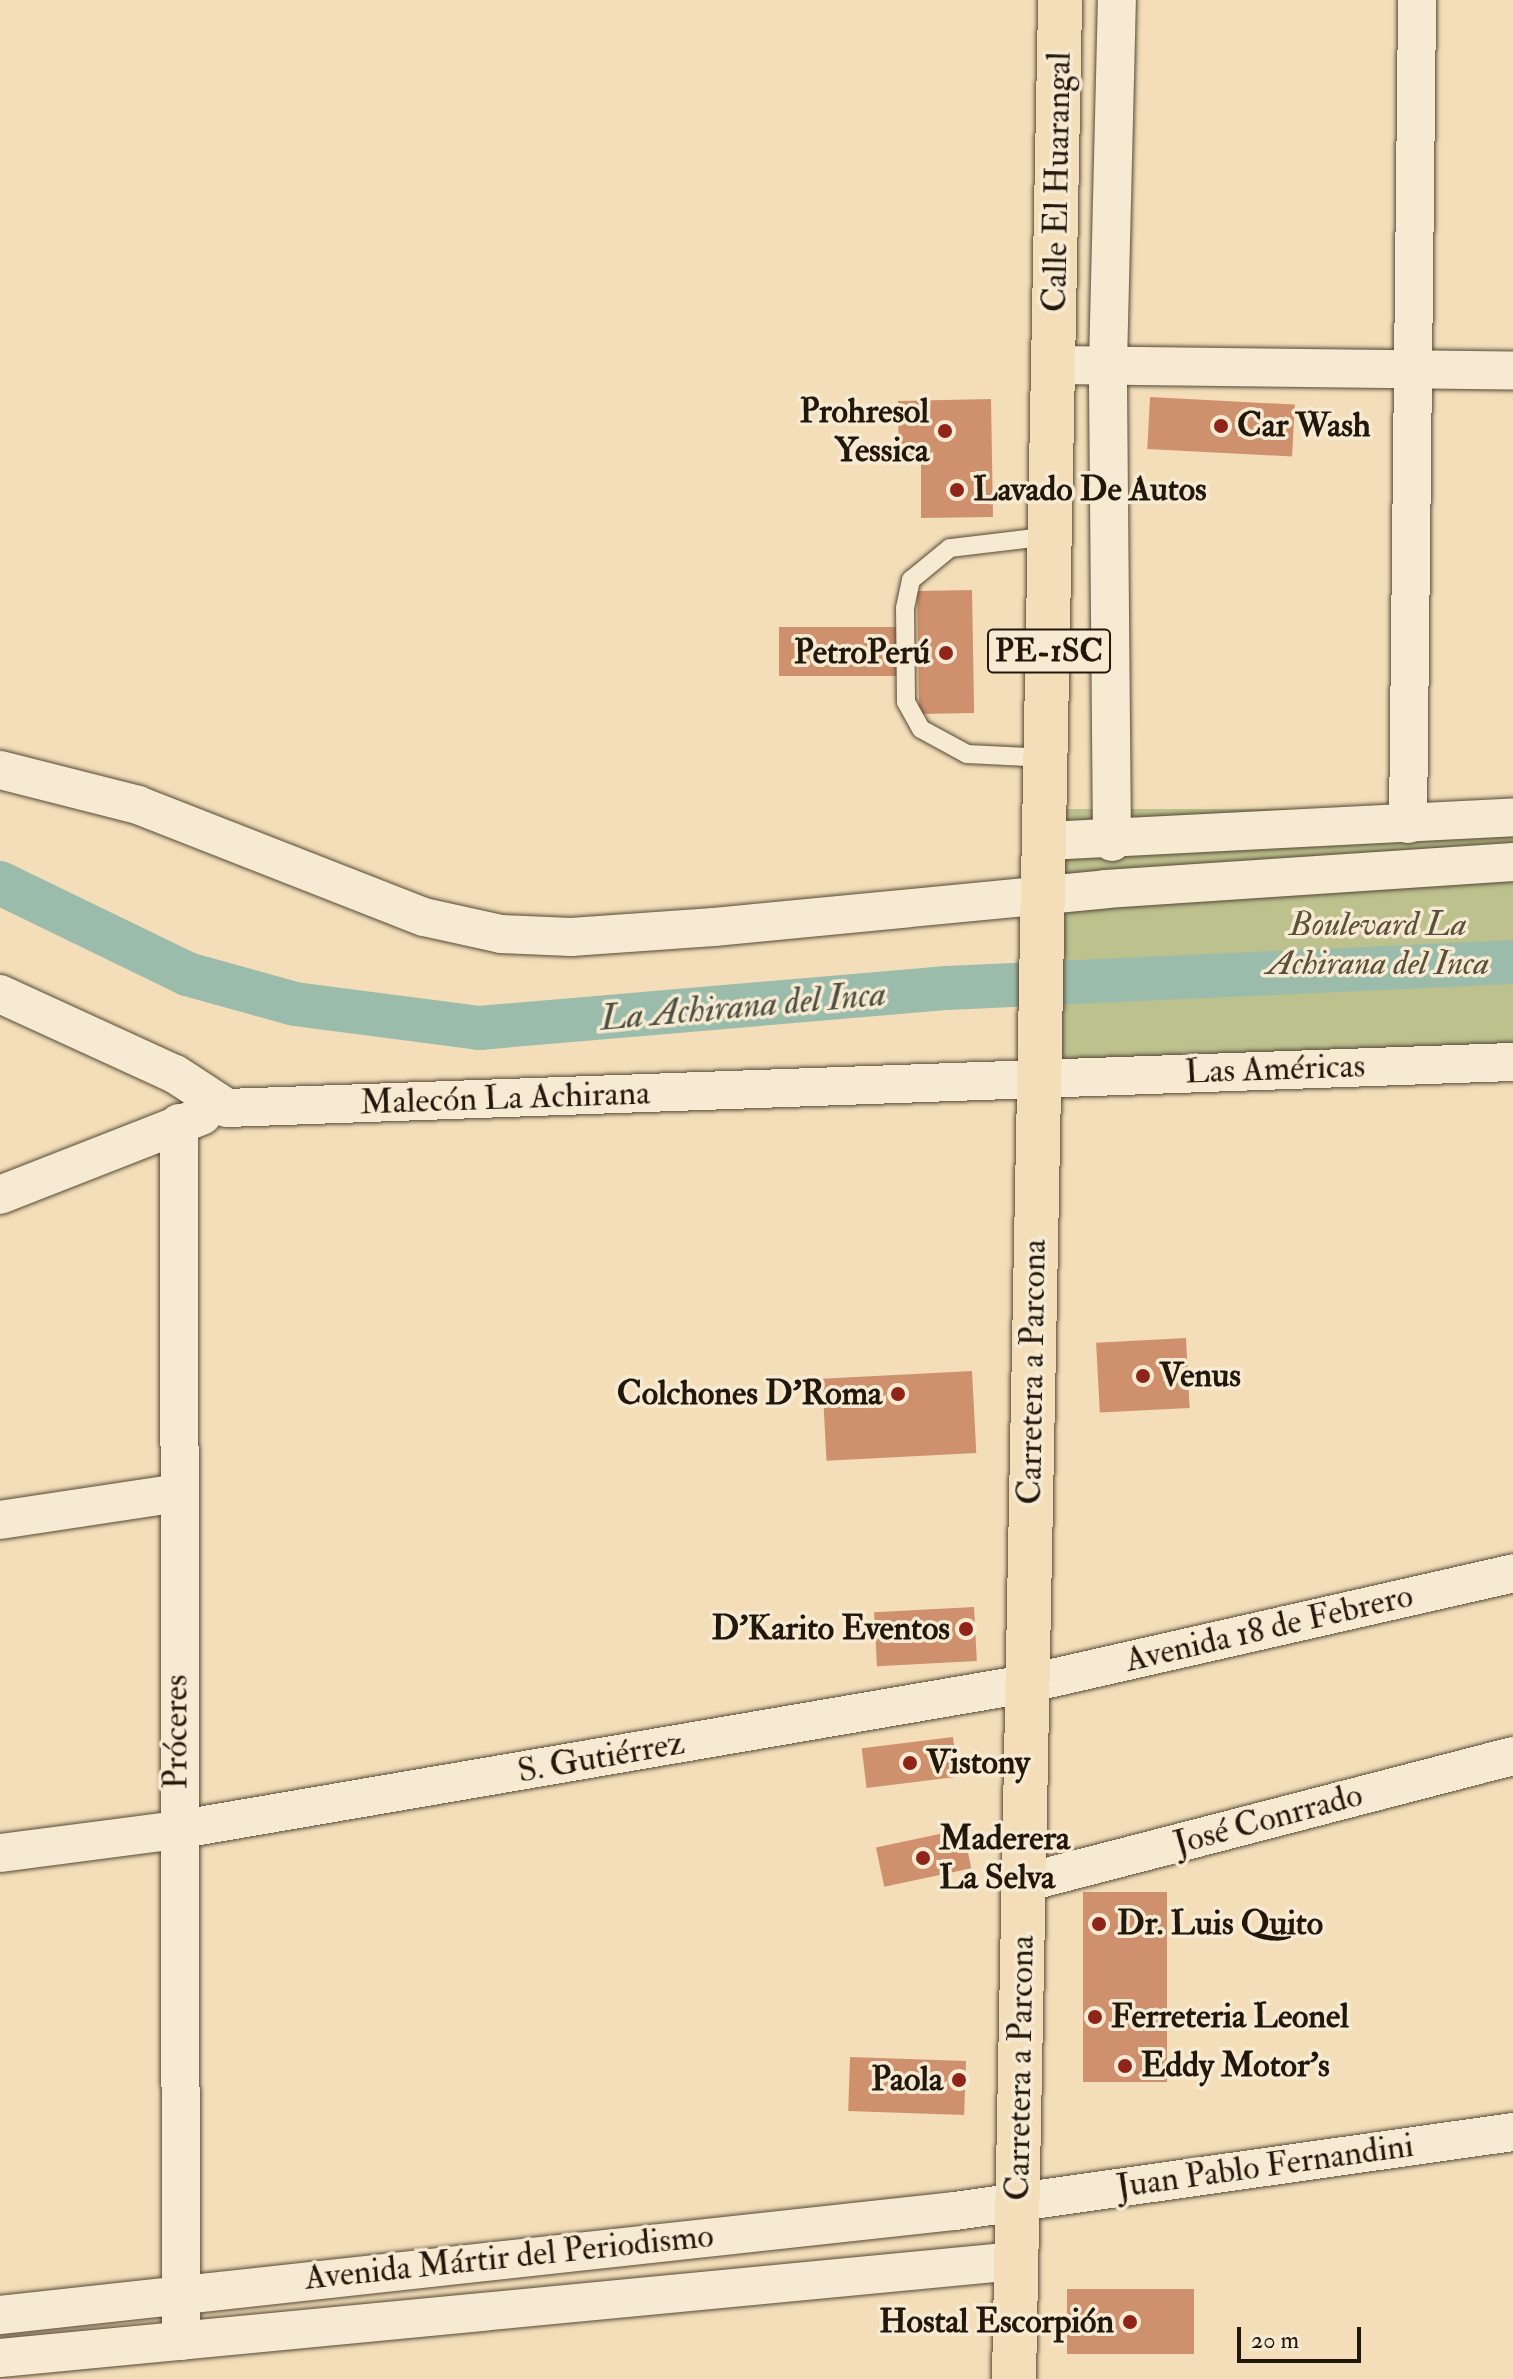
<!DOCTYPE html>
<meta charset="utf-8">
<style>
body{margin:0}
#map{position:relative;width:1513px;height:2379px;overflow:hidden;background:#f3deb9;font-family:"IM FELL Double Pica",serif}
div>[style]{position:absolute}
.green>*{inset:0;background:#bcc18e;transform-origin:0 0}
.canal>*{height:44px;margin:-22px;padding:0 22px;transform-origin:22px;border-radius:22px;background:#9cbcab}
.building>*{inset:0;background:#cf906d;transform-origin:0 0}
.roads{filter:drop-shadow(0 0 2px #564936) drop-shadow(0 0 2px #564936)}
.lane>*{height:18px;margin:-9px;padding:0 9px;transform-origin:9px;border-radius:9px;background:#f7ead2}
.street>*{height:38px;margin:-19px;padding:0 19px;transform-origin:19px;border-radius:19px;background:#f7ead2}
.primary>*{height:44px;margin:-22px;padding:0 22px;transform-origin:22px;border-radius:22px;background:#f3deb9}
.dots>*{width:22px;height:22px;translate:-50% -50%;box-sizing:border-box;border:4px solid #f7ead2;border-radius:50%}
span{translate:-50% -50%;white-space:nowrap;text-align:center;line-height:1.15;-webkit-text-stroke:7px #f7ead2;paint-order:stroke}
.shield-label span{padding:2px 6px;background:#f7ead2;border:2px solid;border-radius:6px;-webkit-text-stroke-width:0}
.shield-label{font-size:32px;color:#22170b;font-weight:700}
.street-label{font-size:34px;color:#22170b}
.poi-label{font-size:34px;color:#22170b;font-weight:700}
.right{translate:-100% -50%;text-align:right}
.left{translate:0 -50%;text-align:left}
.park-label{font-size:34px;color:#585239;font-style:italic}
.water-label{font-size:36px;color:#4d5143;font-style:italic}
.scale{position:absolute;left:1237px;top:2327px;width:124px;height:36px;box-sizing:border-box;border:4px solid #22170b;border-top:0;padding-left:10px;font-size:24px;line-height:28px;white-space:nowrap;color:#22170b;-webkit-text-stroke:6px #f7ead2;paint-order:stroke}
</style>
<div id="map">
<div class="green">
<div style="left:1513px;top:809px;width:256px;height:468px;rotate:90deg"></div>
</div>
<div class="canal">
<div style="left:0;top:883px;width:208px;rotate:25.9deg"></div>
<div style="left:187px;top:974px;width:112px;rotate:15.5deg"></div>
<div style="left:295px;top:1004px;width:186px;rotate:7.4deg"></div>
<div style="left:479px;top:1028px;width:470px;rotate:-4.9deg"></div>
<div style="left:947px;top:988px;width:567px;rotate:-2.63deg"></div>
</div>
<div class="building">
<div style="left:1150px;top:397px;width:145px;height:52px;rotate:3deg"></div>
<div style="clip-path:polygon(991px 399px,993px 517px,921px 518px,921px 463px,899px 463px,898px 401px)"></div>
<div style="left:972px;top:590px;width:123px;height:55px;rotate:89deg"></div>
<div style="left:779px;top:627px;width:123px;height:49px"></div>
<div style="left:1186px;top:1338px;width:70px;height:90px;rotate:87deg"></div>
<div style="left:972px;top:1371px;width:82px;height:150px;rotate:87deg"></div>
<div style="left:974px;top:1607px;width:54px;height:100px;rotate:87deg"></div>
<div style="left:953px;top:1737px;width:40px;height:92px;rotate:83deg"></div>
<div style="left:963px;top:1829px;width:40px;height:89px;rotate:78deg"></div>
<div style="left:1167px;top:1892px;width:190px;height:84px;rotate:90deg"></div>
<div style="left:966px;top:2061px;width:54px;height:116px;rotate:92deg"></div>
<div style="left:1194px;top:2289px;width:65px;height:127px;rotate:90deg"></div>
</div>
<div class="roads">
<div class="lane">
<div style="left:1047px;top:758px;width:80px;rotate:-177.1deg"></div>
<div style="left:967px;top:754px;width:52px;rotate:-151.5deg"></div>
<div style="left:921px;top:729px;width:31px;rotate:-119deg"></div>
<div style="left:906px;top:702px;width:94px;rotate:-90.6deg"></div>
<div style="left:905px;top:608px;width:29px;rotate:-78deg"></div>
<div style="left:911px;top:580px;width:50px;rotate:-39.4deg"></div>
<div style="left:950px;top:548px;width:102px;rotate:-6.8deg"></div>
</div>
<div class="street">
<div style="left:1054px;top:365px;width:459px;rotate:0.7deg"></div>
<div style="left:0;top:770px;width:142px;rotate:14.2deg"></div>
<div style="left:138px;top:805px;width:307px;rotate:21.4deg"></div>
<div style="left:424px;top:917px;width:79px;rotate:12.4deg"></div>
<div style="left:501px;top:934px;width:70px;rotate:2.5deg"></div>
<div style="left:571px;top:937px;width:143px;rotate:-4deg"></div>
<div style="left:714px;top:927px;width:394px;rotate:-5.5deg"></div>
<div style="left:1106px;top:889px;width:408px;rotate:-3.8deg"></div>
<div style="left:1408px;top:824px;width:824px;rotate:-89.37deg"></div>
<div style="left:1046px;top:841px;width:468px;rotate:-2.9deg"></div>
<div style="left:1112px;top:842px;width:478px;rotate:-90.5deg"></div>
<div style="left:1108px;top:364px;width:364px;rotate:-88.6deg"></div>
<div style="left:0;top:994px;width:192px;rotate:24.6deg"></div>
<div style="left:175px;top:1074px;width:62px;rotate:33.2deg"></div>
<div style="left:227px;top:1108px;width:1287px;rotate:-2.05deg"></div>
<div style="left:179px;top:1123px;width:1218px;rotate:89.91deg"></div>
<div style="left:0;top:1195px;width:217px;rotate:-21.4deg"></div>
<div style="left:0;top:1520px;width:180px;rotate:-8.6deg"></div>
<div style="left:0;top:1853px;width:177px;rotate:-7.4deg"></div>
<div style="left:176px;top:1830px;width:862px;rotate:-9.75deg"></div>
<div style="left:1026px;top:1684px;width:499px;rotate:-12.8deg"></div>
<div style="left:1024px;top:1883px;width:505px;rotate:-14.56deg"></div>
<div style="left:0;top:2315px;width:961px;rotate:-6.22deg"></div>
<div style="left:955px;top:2211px;width:564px;rotate:-8.06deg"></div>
<div style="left:0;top:2358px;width:1020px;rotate:-5.46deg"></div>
</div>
<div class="primary">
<div style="left:1014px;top:2379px;width:2379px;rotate:-88.89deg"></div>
</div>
</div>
<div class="dots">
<div style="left:1221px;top:426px;background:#8f2418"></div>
<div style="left:945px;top:431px;background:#8f2418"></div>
<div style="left:957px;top:490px;background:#8f2418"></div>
<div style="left:946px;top:653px;background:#8f2418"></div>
<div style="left:1143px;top:1376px;background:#8f2418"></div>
<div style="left:898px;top:1394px;background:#8f2418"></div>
<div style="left:966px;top:1629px;background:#8f2418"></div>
<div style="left:910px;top:1763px;background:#8f2418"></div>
<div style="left:923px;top:1858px;background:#8f2418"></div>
<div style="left:1099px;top:1924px;background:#8f2418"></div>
<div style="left:1095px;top:2017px;background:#8f2418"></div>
<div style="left:1125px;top:2066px;background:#8f2418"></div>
<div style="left:959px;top:2080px;background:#8f2418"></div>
<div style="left:1130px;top:2322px;background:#8f2418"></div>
</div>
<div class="shield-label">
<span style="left:1049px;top:651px">PE-1SC</span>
</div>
<div class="street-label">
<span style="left:1057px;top:182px;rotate:-89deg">Calle El Huarangal</span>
<span style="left:1275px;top:1069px;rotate:-2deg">Las Américas</span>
<span style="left:505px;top:1098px;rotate:-2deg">Malecón La Achirana</span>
<span style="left:1032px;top:1372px;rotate:-89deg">Carretera a Parcona</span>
<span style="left:1269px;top:1628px;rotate:-13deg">Avenida 18 de Febrero</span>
<span style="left:176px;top:1732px;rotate:-90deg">Próceres</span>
<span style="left:601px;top:1757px;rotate:-10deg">S. Gutiérrez</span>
<span style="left:1268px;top:1819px;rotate:-15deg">José Conrrado</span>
<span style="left:1020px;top:2068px;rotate:-89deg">Carretera a Parcona</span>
<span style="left:1265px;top:2166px;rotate:-8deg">Juan Pablo Fernandini</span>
<span style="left:509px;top:2257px;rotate:-6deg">Avenida Mártir del Periodismo</span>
</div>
<div class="poi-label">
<span class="right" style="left:929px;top:431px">Prohresol<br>Yessica</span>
<span class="left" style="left:1237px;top:426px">Car Wash</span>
<span class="left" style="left:973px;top:490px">Lavado De Autos</span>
<span class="right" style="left:930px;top:653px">PetroPerú</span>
<span class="left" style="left:1159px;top:1376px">Venus</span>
<span class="right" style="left:882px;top:1394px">Colchones D'Roma</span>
<span class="right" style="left:950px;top:1629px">D'Karito Eventos</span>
<span class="left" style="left:926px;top:1763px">Vistony</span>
<span class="left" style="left:939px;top:1858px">Maderera<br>La Selva</span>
<span class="left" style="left:1117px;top:1924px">Dr. Luis Quito</span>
<span class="left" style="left:1111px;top:2017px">Ferreteria Leonel</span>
<span class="left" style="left:1141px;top:2066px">Eddy Motor's</span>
<span class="right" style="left:943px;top:2080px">Paola</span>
<span class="right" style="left:1114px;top:2322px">Hostal Escorpión</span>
</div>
<div class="park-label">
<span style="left:1378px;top:944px">Boulevard La<br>Achirana del Inca</span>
</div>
<div class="water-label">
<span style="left:743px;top:1006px;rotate:-5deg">La Achirana del Inca</span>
</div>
<div class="scale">20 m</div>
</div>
